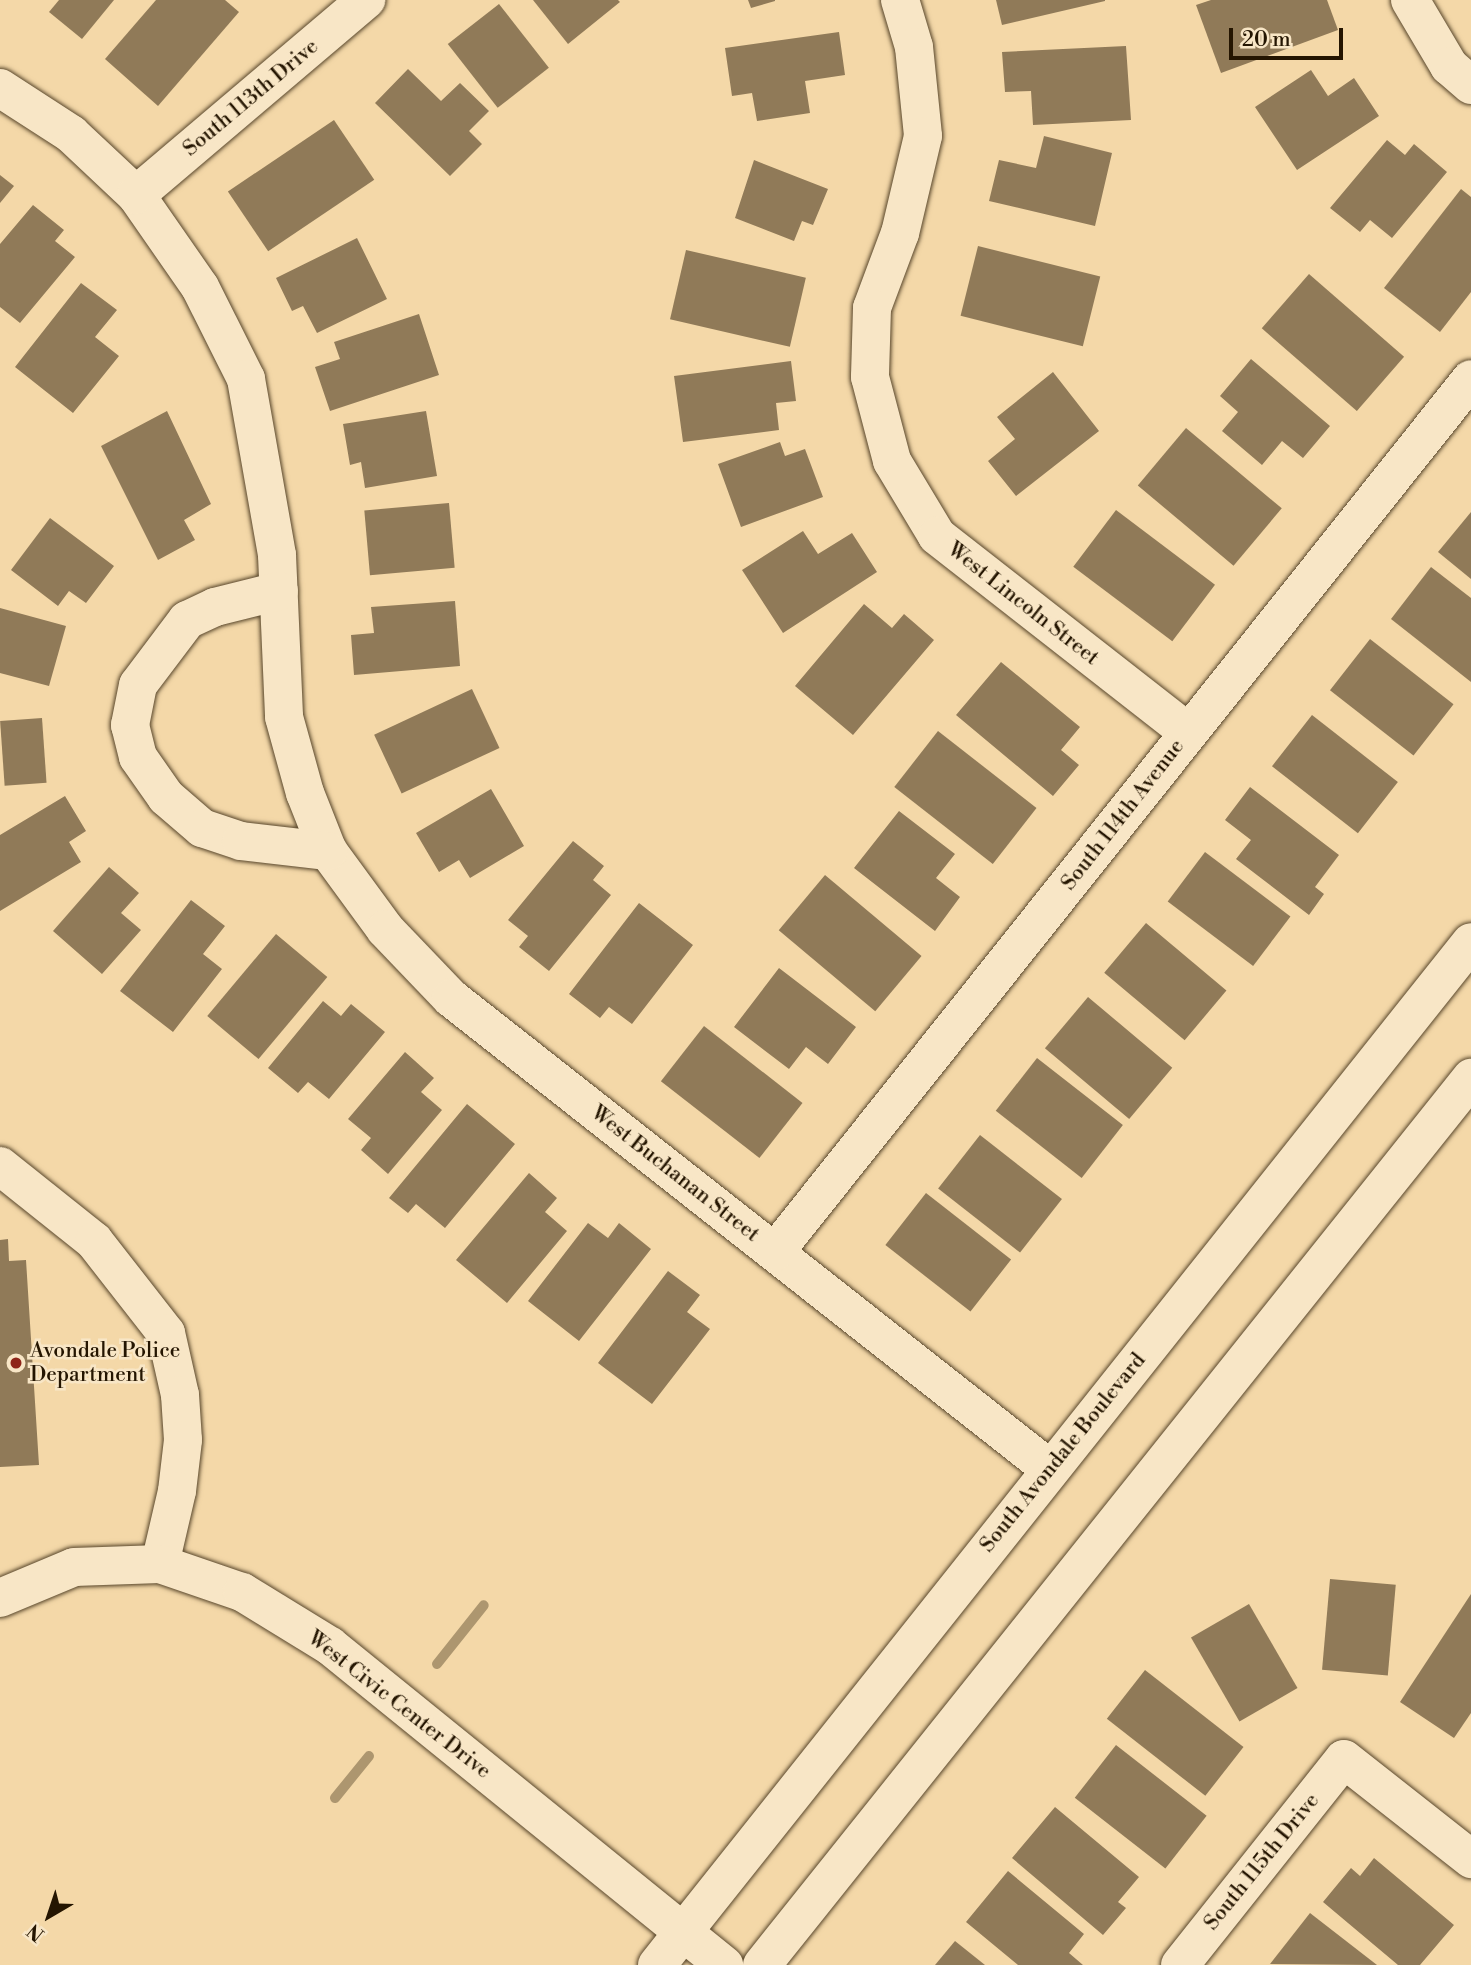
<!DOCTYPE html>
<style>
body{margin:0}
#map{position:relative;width:1471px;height:1965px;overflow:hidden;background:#f4d8a8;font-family:"Libre Bodoni",serif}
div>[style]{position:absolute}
.stream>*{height:10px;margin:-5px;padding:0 5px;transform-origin:5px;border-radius:5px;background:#ad966f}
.building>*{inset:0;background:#907a58;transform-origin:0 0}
.roads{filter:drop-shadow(0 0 2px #58462b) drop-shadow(0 0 2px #58462b)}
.street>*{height:38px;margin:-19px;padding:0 19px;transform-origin:19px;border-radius:19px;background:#f8e6c6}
.secondary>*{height:38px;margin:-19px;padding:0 19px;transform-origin:19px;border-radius:19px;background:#f8e6c6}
.dots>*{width:19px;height:19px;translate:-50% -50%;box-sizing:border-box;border:4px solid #f8e6c6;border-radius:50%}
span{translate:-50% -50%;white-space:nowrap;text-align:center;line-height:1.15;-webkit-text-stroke:5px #f8e6c6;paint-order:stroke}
.street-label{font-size:21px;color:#241501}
.poi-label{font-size:21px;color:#241501}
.left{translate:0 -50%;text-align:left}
.north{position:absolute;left:14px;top:1881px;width:70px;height:70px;-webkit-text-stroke:5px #f8e6c6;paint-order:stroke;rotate:219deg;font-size:19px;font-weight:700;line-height:28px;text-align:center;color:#241501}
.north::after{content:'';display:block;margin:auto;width:24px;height:32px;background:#241501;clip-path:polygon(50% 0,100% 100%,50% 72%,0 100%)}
.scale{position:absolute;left:1229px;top:28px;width:114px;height:32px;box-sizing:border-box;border:4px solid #241501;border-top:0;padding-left:9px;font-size:21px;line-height:24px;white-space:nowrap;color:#241501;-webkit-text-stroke:5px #f8e6c6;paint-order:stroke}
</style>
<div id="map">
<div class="stream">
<div style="left:437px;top:1664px;width:75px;rotate:-51.5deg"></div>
<div style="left:335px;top:1798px;width:54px;rotate:-51deg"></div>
</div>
<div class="building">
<div style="clip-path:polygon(59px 0,114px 0,82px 39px,49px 12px)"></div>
<div style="clip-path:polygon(156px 0,225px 0,239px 12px,158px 106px,105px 59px)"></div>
<div style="clip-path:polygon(533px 0,618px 0,620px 2px,568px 44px)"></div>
<div style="clip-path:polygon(748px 0,775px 0,775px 1px,751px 8px)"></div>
<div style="clip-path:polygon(996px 0,1105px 0,1105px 1px,1002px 25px)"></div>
<div style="clip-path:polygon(1211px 0,1327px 0,1338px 30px,1221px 73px,1196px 5px)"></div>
<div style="left:499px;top:4px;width:81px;height:65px;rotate:52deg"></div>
<div style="clip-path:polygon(839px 32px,845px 75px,805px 81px,810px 113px,757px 121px,752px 93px,732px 96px,725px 48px)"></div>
<div style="clip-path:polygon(1126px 46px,1131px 120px,1033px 125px,1031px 91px,1005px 92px,1002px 52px)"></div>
<div style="clip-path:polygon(408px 69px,441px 101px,460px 83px,489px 111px,469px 131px,482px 144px,450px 176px,375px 103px)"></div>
<div style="clip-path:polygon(1311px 70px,1328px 96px,1354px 78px,1379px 116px,1297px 170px,1255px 107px)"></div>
<div style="left:334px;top:120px;width:72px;height:128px;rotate:56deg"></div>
<div style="clip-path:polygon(1044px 136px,1112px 153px,1095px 226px,989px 201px,999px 160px,1036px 168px)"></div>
<div style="clip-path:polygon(1387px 140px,1405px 155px,1414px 144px,1447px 172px,1392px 238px,1370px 220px,1360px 232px,1330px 208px)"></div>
<div style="clip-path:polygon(754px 160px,828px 189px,813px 225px,802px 221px,794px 241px,735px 218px)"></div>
<div style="clip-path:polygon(0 175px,14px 186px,0 203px)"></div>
<div style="clip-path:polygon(1461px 189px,1471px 197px,1471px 292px,1440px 332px,1384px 288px)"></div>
<div style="clip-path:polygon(33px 205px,64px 230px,55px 241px,75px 257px,20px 323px,0 307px,0 244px)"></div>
<div style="clip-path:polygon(357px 238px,387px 299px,317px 333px,303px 306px,292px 311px,276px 278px)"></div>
<div style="left:978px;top:246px;width:126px;height:72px;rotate:14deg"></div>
<div style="left:686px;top:250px;width:123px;height:71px;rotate:13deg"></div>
<div style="left:1309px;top:274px;width:126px;height:72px;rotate:41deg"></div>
<div style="clip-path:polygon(81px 283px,117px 310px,95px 337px,119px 356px,73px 413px,15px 367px)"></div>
<div style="clip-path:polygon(419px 314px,439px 375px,330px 411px,315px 367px,340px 359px,334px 342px)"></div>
<div style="clip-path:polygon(1251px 359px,1330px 426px,1303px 458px,1282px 441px,1262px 465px,1222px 431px,1238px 412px,1220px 396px)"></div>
<div style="clip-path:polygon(791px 361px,796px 401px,776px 403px,779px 430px,683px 442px,674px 376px)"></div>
<div style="clip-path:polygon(1053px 372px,1099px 431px,1016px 496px,988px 461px,1015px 439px,997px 417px)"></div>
<div style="clip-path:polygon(167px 411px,211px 504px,184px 520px,195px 540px,158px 560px,101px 446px)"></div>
<div style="clip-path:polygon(426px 411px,437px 476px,365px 488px,361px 462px,350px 465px,343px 424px)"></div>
<div style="left:1186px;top:428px;width:125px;height:75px;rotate:40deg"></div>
<div style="clip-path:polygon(780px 442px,785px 456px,805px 449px,823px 497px,741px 527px,718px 464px)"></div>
<div style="left:449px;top:503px;width:65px;height:85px;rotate:85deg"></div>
<div style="left:1116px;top:510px;width:124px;height:71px;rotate:37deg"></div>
<div style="clip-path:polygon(1471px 512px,1471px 579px,1438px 552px)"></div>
<div style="clip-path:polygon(50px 518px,114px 566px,86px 603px,69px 591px,58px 606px,11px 570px)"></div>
<div style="clip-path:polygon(803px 531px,818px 554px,852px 533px,877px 572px,783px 633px,742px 570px)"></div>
<div style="clip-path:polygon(1431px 567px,1471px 598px,1471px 682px,1391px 619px)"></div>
<div style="clip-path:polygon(455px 601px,460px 666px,354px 675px,351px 635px,374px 633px,371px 607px)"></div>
<div style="clip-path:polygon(864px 604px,892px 628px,904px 614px,934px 640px,853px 735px,795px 686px)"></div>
<div style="clip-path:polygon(0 608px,66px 626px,49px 686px,0 673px)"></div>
<div style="left:1370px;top:639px;width:106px;height:65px;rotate:38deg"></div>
<div style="clip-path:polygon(1001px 662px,1080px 727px,1061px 750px,1079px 765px,1053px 796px,956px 715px)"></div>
<div style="left:472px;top:689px;width:65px;height:108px;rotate:65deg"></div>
<div style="left:1312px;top:715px;width:109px;height:65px;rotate:38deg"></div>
<div style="left:42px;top:718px;width:65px;height:42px;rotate:86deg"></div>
<div style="left:938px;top:731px;width:125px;height:71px;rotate:38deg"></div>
<div style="clip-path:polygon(1250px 787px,1339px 855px,1315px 887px,1324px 894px,1309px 915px,1236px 859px,1251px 840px,1225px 820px)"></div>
<div style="clip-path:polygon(491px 789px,524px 846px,470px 878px,459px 860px,439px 872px,416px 833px)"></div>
<div style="clip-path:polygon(65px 796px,86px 831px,69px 842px,81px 862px,0 911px,0 835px)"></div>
<div style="clip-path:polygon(899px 811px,955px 854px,936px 878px,960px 897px,935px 931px,854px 868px)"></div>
<div style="clip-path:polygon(573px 841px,604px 866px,593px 880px,611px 895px,549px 971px,519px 947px,528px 936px,508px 920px)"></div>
<div style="left:1205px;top:852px;width:107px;height:62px;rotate:37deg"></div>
<div style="clip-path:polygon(109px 867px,139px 893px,121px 913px,141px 930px,102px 974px,53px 931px)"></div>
<div style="left:825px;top:875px;width:126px;height:72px;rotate:40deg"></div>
<div style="clip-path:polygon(191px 900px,225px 926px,203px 954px,222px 969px,173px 1032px,120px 991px)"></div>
<div style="clip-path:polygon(639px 903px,693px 945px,632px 1024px,609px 1007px,600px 1018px,569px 994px)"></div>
<div style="left:1146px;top:923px;width:105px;height:65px;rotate:40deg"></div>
<div style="left:276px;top:934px;width:67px;height:107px;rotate:40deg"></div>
<div style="clip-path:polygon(779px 968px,856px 1027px,828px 1064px,806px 1047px,789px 1069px,734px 1027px)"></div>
<div style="left:1088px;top:997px;width:110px;height:67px;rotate:40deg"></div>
<div style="clip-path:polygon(323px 1001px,341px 1016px,351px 1004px,385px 1032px,329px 1099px,308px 1082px,298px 1093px,268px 1068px)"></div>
<div style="left:704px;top:1026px;width:125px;height:70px;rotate:38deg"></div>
<div style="clip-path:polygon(405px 1052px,434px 1078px,421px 1092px,442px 1110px,388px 1174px,361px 1150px,371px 1138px,348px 1119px)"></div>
<div style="left:1037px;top:1058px;width:109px;height:67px;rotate:38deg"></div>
<div style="clip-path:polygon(467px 1104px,515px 1144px,445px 1228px,416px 1204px,408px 1213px,389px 1198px)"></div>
<div style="left:980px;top:1135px;width:104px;height:68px;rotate:38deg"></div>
<div style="clip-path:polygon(529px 1173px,557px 1198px,545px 1212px,567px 1231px,507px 1303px,456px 1260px)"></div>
<div style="left:926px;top:1193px;width:108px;height:66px;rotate:38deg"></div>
<div style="clip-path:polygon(588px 1223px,608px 1238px,619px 1223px,651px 1249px,579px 1341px,528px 1301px)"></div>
<div style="clip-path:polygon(8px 1239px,9px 1261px,26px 1260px,39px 1465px,0 1467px,0 1240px)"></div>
<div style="clip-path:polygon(668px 1271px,700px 1295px,687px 1312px,710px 1329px,652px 1404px,598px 1363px)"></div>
<div style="left:1330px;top:1579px;width:66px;height:91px;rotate:5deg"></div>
<div style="clip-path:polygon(1471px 1594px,1471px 1713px,1454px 1738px,1400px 1702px)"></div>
<div style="left:1249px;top:1604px;width:97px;height:67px;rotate:60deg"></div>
<div style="left:1145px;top:1670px;width:125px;height:62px;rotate:38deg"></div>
<div style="left:1116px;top:1745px;width:115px;height:67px;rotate:38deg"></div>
<div style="clip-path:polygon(1055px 1807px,1139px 1877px,1118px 1902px,1126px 1908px,1103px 1935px,1012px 1858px)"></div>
<div style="clip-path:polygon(1374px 1858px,1454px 1925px,1420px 1965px,1398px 1965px,1323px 1902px,1351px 1868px,1360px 1876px)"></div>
<div style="clip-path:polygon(1008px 1871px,1084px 1934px,1069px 1953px,1083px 1965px,1018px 1965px,966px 1922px)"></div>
<div style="clip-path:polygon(1310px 1913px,1377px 1965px,1270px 1964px)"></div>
<div style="clip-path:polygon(955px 1941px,985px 1965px,935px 1965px)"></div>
</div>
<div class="roads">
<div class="street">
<div style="left:900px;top:0;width:49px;rotate:73.4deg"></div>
<div style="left:914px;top:47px;width:89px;rotate:84.2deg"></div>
<div style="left:923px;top:136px;width:100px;rotate:103.3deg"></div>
<div style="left:900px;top:233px;width:80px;rotate:110.5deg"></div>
<div style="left:872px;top:308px;width:69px;rotate:91.7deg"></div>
<div style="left:870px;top:377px;width:87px;rotate:75.3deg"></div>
<div style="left:892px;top:461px;width:87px;rotate:59deg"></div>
<div style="left:937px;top:536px;width:318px;rotate:38deg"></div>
<div style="left:1410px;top:0;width:77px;rotate:59.4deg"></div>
<div style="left:1449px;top:66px;width:29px;rotate:41deg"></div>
<div style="left:0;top:88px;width:85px;rotate:32.9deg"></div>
<div style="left:71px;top:134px;width:89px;rotate:43.2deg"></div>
<div style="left:136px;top:195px;width:112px;rotate:55.2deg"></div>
<div style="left:200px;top:287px;width:103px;rotate:63.4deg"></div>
<div style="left:246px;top:379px;width:179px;rotate:80deg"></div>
<div style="left:277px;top:555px;width:162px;rotate:87.5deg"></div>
<div style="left:284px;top:717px;width:79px;rotate:74.6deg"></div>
<div style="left:305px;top:793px;width:62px;rotate:68.4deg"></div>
<div style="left:328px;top:851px;width:97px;rotate:53.8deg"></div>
<div style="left:385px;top:929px;width:95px;rotate:46.3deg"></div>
<div style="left:451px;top:998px;width:762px;rotate:38.18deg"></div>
<div style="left:136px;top:195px;width:302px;rotate:-40.3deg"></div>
<div style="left:279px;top:591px;width:66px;rotate:166deg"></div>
<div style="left:215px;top:607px;width:31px;rotate:155deg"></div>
<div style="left:187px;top:620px;width:81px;rotate:127deg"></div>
<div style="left:138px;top:685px;width:41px;rotate:101.3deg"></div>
<div style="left:130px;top:725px;width:33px;rotate:76deg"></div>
<div style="left:138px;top:757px;width:49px;rotate:55deg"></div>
<div style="left:166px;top:797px;width:48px;rotate:40.7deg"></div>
<div style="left:202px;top:828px;width:41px;rotate:18.4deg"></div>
<div style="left:241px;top:841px;width:88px;rotate:6.6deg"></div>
<div style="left:0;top:1166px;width:120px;rotate:38.6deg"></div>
<div style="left:94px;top:1241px;width:117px;rotate:52deg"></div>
<div style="left:166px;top:1333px;width:64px;rotate:77.3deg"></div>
<div style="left:180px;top:1395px;width:45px;rotate:86.2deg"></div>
<div style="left:183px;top:1440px;width:51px;rotate:96.7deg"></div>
<div style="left:177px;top:1491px;width:75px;rotate:103.1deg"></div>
<div style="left:775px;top:1252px;width:1116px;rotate:-51.44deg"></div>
<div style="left:0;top:1598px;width:80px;rotate:-22.7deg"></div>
<div style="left:74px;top:1567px;width:86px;rotate:-2deg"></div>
<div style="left:160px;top:1564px;width:87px;rotate:18.9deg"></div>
<div style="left:242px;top:1592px;width:103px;rotate:31.5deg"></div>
<div style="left:330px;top:1646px;width:454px;rotate:39deg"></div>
<div style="left:1180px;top:1965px;width:263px;rotate:-51.5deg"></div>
<div style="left:1344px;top:1759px;width:162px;rotate:38.2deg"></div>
</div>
<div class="secondary">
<div style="left:683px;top:1932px;width:53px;rotate:38.8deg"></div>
<div style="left:657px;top:1965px;width:1307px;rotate:-51.49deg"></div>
<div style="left:762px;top:1965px;width:1136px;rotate:-51.36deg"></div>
</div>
</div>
<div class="dots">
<div style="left:16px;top:1363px;background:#8f2418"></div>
</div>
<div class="street-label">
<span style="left:251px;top:98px;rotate:-40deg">South 113th Drive</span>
<span style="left:1023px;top:604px;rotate:38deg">West Lincoln Street</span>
<span style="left:1123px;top:815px;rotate:-52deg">South 114th Avenue</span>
<span style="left:675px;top:1174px;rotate:38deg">West Buchanan Street</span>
<span style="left:1063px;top:1453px;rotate:-51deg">South Avondale Boulevard</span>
<span style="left:399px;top:1705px;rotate:38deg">West Civic Center Drive</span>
<span style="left:1262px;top:1862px;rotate:-51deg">South 115th Drive</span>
</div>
<div class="poi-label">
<span class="left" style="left:30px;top:1363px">Avondale Police<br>Department</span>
</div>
<div class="north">N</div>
<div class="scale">20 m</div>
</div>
